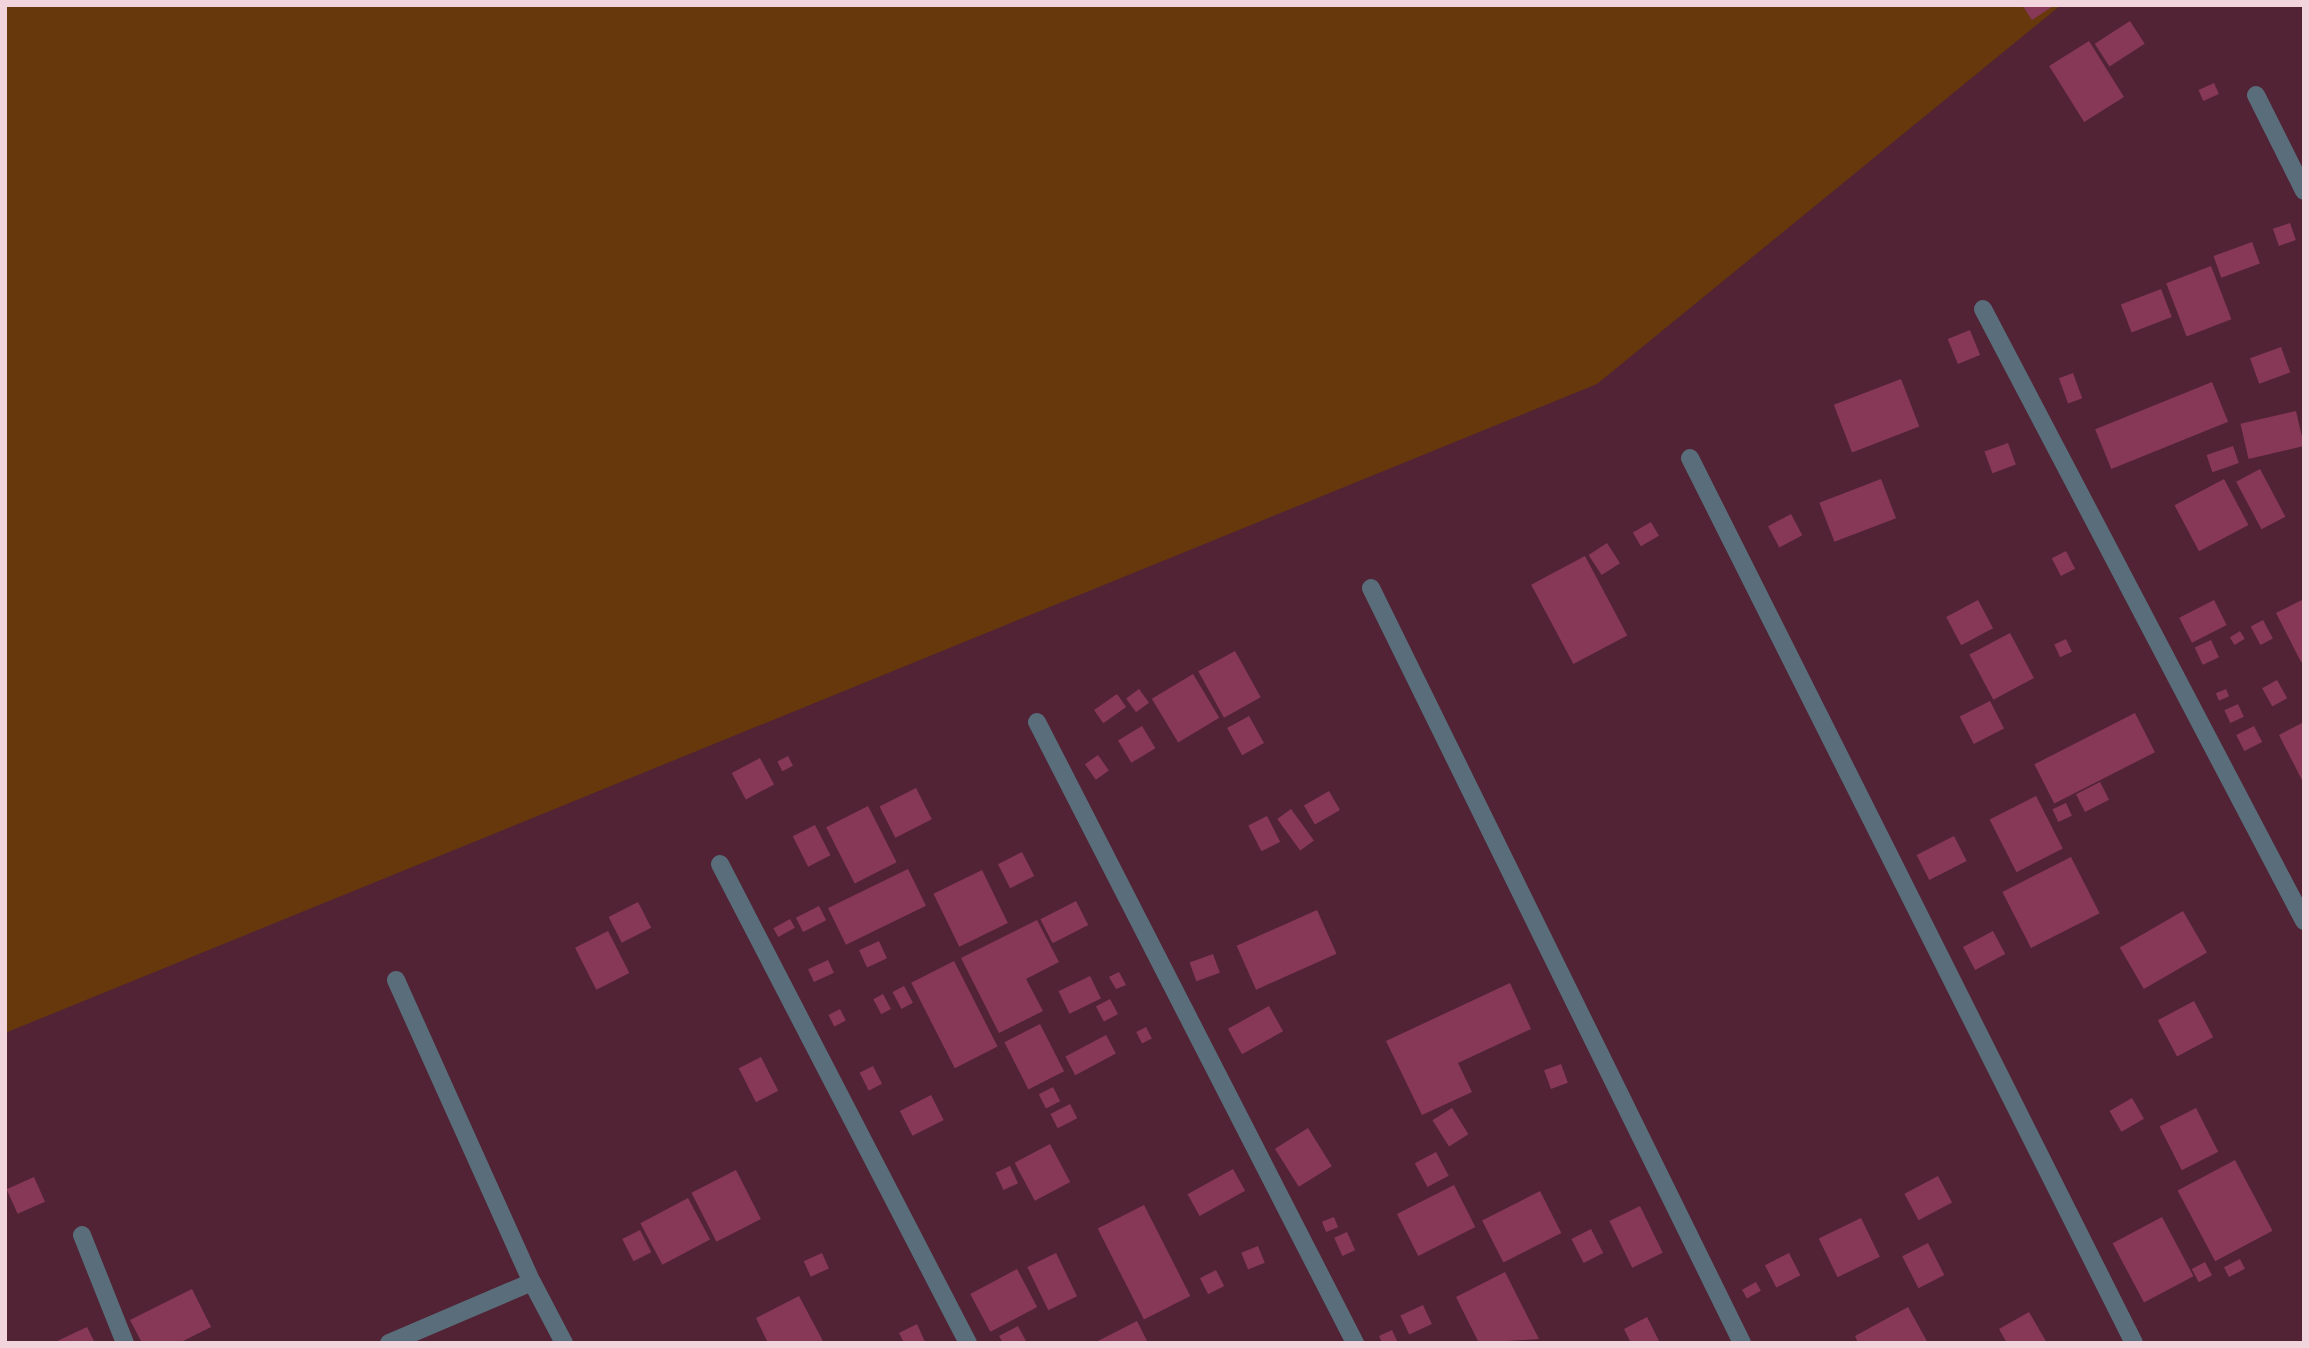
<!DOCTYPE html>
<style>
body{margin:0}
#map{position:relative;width:2309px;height:1348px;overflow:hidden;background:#512334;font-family:Arial,sans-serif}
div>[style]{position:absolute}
.green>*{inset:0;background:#66380c}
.building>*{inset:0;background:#873857;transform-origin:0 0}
.minor>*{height:18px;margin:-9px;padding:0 9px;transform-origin:9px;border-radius:9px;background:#596d7b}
span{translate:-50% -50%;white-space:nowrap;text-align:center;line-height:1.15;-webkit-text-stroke:7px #46192a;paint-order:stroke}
.frame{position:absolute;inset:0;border:7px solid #f2d4dd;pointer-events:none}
</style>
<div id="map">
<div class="green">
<div style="clip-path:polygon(5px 5px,2061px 5px,1597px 384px,5px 1033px)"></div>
</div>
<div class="building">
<div style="clip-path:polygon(2022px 5px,2055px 5px,2032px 20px)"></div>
<div style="left:2130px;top:21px;width:27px;height:42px;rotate:57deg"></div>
<div style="left:2089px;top:41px;width:66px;height:47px;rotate:58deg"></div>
<div style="left:2214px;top:83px;width:12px;height:17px;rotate:66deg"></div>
<div style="left:2290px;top:223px;width:18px;height:18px;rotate:71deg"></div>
<div style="left:2252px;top:242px;width:23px;height:41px;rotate:70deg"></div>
<div style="left:2211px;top:266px;width:57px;height:48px;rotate:69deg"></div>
<div style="left:2161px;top:289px;width:30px;height:43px;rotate:69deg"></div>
<div style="left:1970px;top:330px;width:27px;height:24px;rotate:68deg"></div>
<div style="left:2281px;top:347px;width:27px;height:33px;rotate:70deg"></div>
<div style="left:2073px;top:373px;width:27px;height:15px;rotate:70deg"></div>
<div style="left:1901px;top:379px;width:51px;height:72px;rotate:69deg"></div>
<div style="left:2212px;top:382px;width:43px;height:126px;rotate:68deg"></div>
<div style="left:2296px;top:411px;width:36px;height:57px;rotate:77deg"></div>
<div style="left:2008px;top:443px;width:23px;height:25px;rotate:70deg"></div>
<div style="left:2233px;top:446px;width:18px;height:28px;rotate:71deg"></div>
<div style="left:2260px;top:469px;width:54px;height:27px;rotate:62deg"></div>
<div style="left:1881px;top:479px;width:42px;height:66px;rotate:69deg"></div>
<div style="left:2224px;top:479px;width:52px;height:56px;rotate:62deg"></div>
<div style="left:1791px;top:514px;width:24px;height:26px;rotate:62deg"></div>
<div style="left:1651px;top:522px;width:16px;height:21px;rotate:60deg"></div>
<div style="left:1607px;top:543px;width:24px;height:22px;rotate:57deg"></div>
<div style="left:2066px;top:551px;width:20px;height:16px;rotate:63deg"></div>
<div style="left:1585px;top:556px;width:90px;height:61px;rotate:62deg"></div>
<div style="clip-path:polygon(2304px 599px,2304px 661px,2301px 662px,2276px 613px)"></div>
<div style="left:1978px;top:600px;width:32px;height:36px;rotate:62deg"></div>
<div style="left:2214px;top:600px;width:28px;height:39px;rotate:63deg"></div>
<div style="left:2263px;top:620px;width:21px;height:14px;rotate:62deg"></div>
<div style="left:2240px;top:631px;width:9px;height:12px;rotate:58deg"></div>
<div style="left:2010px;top:633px;width:51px;height:46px;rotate:62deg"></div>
<div style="left:2066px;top:639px;width:14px;height:13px;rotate:65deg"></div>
<div style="left:2211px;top:640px;width:19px;height:18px;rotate:65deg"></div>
<div style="left:1235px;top:651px;width:53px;height:42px;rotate:61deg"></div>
<div style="left:1193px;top:674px;width:51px;height:48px;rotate:59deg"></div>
<div style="left:2277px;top:680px;width:21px;height:17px;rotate:61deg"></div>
<div style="left:1139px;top:689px;width:17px;height:16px;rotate:54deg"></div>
<div style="left:2226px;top:689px;width:8px;height:11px;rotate:67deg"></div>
<div style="left:1117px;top:694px;width:16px;height:28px;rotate:55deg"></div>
<div style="left:1990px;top:701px;width:31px;height:34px;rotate:63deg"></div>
<div style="left:2238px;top:704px;width:14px;height:15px;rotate:65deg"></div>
<div style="left:2135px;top:713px;width:44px;height:113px;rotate:63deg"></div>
<div style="left:1249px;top:716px;width:31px;height:25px;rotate:61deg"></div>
<div style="clip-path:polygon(2304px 722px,2304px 784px,2279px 735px)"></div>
<div style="left:1142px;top:726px;width:26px;height:28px;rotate:59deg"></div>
<div style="left:2254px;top:726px;width:18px;height:20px;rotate:63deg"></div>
<div style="left:1098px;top:755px;width:19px;height:16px;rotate:55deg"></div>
<div style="left:788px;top:756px;width:11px;height:12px;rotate:63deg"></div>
<div style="left:760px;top:758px;width:30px;height:32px;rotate:62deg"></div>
<div style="left:2100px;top:782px;width:20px;height:27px;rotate:63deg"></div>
<div style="left:916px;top:788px;width:35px;height:41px;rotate:63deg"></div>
<div style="left:1329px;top:791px;width:22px;height:29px;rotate:60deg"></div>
<div style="left:2036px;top:796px;width:59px;height:52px;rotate:63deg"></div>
<div style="left:2066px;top:803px;width:14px;height:15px;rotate:65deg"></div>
<div style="left:868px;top:806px;width:63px;height:47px;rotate:63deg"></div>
<div style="left:1291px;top:809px;width:39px;height:17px;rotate:54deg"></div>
<div style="left:1267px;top:816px;width:29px;height:21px;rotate:63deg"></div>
<div style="left:815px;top:825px;width:34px;height:25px;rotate:63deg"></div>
<div style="left:1954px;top:836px;width:28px;height:42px;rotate:63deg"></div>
<div style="left:1022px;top:852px;width:27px;height:27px;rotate:63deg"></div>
<div style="left:2071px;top:857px;width:63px;height:77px;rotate:63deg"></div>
<div style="left:908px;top:869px;width:41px;height:89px;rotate:64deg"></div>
<div style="left:982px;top:870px;width:59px;height:54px;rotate:64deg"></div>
<div style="left:1076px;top:901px;width:27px;height:40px;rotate:63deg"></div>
<div style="left:638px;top:902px;width:29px;height:33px;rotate:63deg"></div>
<div style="left:819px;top:906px;width:16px;height:26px;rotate:63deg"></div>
<div style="left:1317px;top:910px;width:48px;height:88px;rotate:66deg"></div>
<div style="left:2183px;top:911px;width:48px;height:73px;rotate:60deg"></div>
<div style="left:790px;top:919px;width:10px;height:19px;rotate:61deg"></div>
<div style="clip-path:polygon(1037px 920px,1059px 962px,1026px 979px,1043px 1011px,999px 1033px,961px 958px)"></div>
<div style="left:608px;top:931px;width:47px;height:37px;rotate:63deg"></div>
<div style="left:1993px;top:931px;width:26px;height:34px;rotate:62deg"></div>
<div style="left:879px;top:941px;width:19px;height:22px;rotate:65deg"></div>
<div style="left:1213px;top:954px;width:20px;height:25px;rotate:70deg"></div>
<div style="left:828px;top:960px;width:14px;height:22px;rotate:65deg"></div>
<div style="left:954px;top:961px;width:96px;height:48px;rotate:63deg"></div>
<div style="clip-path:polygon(1119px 972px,1126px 985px,1116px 989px,1109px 977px)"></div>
<div style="left:1090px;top:976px;width:25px;height:35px;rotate:64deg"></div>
<div style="clip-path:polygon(1510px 983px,1531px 1029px,1458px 1063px,1472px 1092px,1422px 1115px,1386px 1041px)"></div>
<div style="left:904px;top:986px;width:19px;height:13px;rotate:62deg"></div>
<div style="left:883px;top:994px;width:17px;height:11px;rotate:62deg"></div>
<div style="left:1110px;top:999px;width:17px;height:16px;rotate:62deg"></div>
<div style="left:2194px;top:1001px;width:41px;height:41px;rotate:62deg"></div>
<div style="left:1269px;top:1006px;width:29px;height:47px;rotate:61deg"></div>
<div style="left:840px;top:1009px;width:13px;height:13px;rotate:63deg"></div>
<div style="left:1040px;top:1024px;width:53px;height:40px;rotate:63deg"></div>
<div style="left:1146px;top:1027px;width:13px;height:11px;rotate:63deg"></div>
<div style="left:1106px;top:1035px;width:21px;height:46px;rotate:62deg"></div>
<div style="left:761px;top:1057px;width:38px;height:25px;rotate:63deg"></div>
<div style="left:1561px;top:1064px;width:20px;height:18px;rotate:70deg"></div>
<div style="left:873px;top:1066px;width:20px;height:15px;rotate:63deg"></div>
<div style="left:1053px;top:1087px;width:16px;height:16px;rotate:63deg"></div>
<div style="left:931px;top:1095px;width:28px;height:35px;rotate:63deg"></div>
<div style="left:2132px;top:1098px;width:24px;height:26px;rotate:60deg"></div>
<div style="left:1070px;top:1104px;width:16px;height:22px;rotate:63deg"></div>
<div style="left:1452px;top:1108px;width:31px;height:23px;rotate:58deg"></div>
<div style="left:2196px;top:1108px;width:49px;height:41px;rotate:63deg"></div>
<div style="left:1308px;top:1128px;width:45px;height:39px;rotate:58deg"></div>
<div style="left:1050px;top:1144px;width:43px;height:40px;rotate:62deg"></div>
<div style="left:1436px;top:1152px;width:27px;height:24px;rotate:62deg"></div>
<div style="left:2235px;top:1160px;width:80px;height:65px;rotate:62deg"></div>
<div style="left:1010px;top:1166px;width:19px;height:16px;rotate:65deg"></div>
<div style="left:1233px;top:1169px;width:25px;height:52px;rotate:61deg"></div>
<div style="left:736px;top:1170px;width:55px;height:50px;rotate:63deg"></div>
<div style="left:1938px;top:1176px;width:30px;height:38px;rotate:62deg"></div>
<div style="left:34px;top:1177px;width:27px;height:30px;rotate:66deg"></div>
<div style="left:1454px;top:1185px;width:47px;height:64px;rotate:63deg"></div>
<div style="left:1540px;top:1191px;width:47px;height:65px;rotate:63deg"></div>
<div style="left:688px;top:1198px;width:47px;height:54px;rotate:62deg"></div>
<div style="left:1144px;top:1205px;width:102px;height:52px;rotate:63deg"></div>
<div style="left:1640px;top:1206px;width:52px;height:34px;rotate:64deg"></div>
<div style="left:1334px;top:1217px;width:11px;height:13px;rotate:68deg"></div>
<div style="left:2162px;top:1217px;width:67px;height:56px;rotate:62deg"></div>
<div style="left:1861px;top:1218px;width:43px;height:47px;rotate:64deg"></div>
<div style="left:1591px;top:1229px;width:27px;height:22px;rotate:63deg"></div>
<div style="left:640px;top:1230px;width:25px;height:20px;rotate:63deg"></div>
<div style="left:1347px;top:1232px;width:20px;height:14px;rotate:66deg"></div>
<div style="left:1928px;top:1243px;width:36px;height:29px;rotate:63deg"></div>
<div style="left:1258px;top:1246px;width:18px;height:18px;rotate:68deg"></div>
<div style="left:822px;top:1253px;width:17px;height:20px;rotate:66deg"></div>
<div style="left:1056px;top:1253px;width:48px;height:32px;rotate:64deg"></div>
<div style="left:1789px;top:1253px;width:25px;height:27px;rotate:63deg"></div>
<div style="left:2240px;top:1259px;width:11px;height:18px;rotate:63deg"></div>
<div style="left:2205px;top:1262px;width:15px;height:15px;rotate:62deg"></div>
<div style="left:1017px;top:1269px;width:43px;height:53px;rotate:62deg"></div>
<div style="left:1216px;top:1270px;width:18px;height:18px;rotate:63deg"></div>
<div style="clip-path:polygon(1505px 1272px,1539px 1339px,1479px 1343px,1456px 1297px)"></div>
<div style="left:1756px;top:1282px;width:10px;height:16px;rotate:61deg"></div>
<div style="clip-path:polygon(192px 1289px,211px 1327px,179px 1343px,142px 1343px,130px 1320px)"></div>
<div style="clip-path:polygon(799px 1296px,824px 1343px,768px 1343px,756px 1318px)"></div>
<div style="left:1423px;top:1305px;width:21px;height:25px;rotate:65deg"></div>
<div style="clip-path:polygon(1908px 1307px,1928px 1343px,1858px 1343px,1855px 1336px)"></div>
<div style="clip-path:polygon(2029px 1312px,2047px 1343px,2007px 1343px,1999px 1329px)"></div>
<div style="clip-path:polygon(1647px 1317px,1659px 1341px,1631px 1343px,1624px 1329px)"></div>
<div style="clip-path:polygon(1137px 1321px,1148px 1343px,1094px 1343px)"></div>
<div style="clip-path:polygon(917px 1324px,925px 1342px,904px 1343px,899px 1333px)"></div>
<div style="clip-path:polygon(1018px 1326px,1027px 1343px,1003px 1343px,999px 1336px)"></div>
<div style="clip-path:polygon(87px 1327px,95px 1343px,53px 1343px)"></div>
<div style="clip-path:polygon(1392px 1330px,1398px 1343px,1382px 1343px,1379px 1336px)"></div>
</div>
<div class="minor">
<div style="left:2256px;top:95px;width:107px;rotate:63.4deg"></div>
<div style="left:1983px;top:309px;width:691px;rotate:62.32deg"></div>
<div style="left:1690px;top:458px;width:990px;rotate:63.36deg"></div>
<div style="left:1371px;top:588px;width:841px;rotate:63.83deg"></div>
<div style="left:1037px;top:722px;width:698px;rotate:62.88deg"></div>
<div style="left:720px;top:864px;width:539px;rotate:62.63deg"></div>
<div style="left:396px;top:980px;width:331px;rotate:65.8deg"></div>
<div style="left:82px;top:1235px;width:116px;rotate:68.3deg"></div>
<div style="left:389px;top:1343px;width:155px;rotate:-23.1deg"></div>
<div style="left:532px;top:1282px;width:69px;rotate:62.3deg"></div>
</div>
<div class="frame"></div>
</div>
